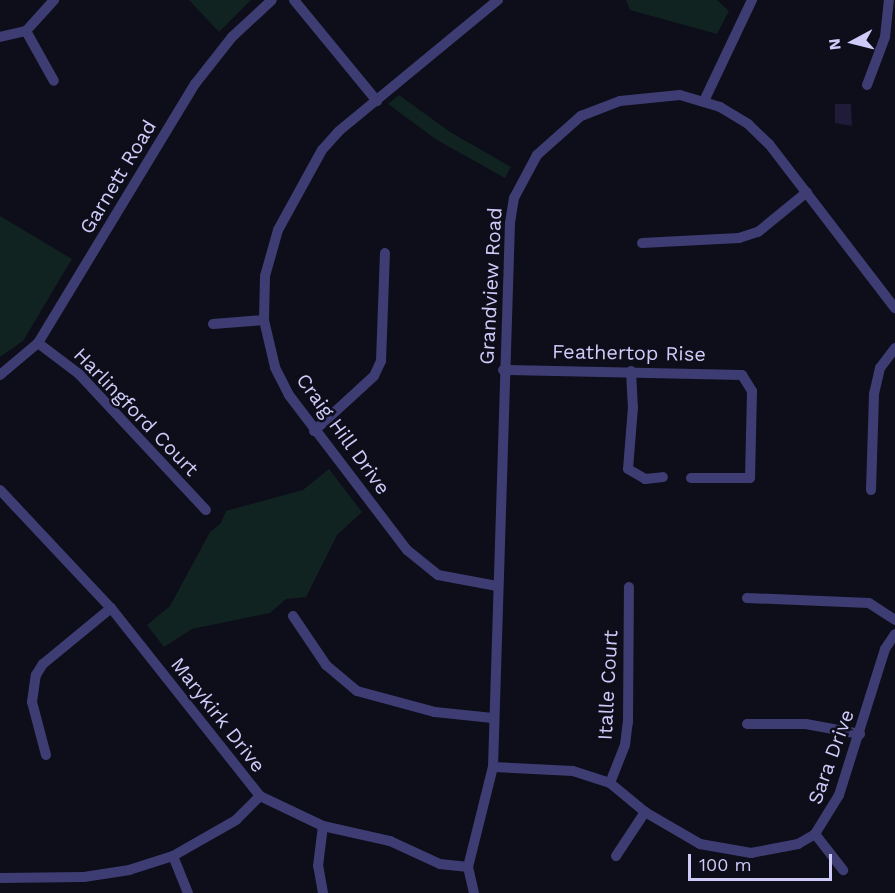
<!DOCTYPE html>
<style>
body{margin:0}
#map{position:relative;width:895px;height:893px;overflow:hidden;background:#0e0d1a;font-family:"Work Sans",sans-serif}
div>[style]{position:absolute}
.green>*{inset:0;background:#102321}
.building>*{inset:0;background:#201b38}
.street>*{height:10px;margin:-5px;padding:0 5px;transform-origin:5px;border-radius:5px;background:#3d3d73}
span{translate:-50% -50%;white-space:nowrap;text-align:center;line-height:1.15;-webkit-text-stroke:5px #0e0d1a;paint-order:stroke}
.street-label{font-size:20px;color:#cfcbf9}
.north{position:absolute;left:823px;top:12px;width:60px;height:60px;-webkit-text-stroke:4px #0e0d1a;paint-order:stroke;rotate:263deg;font-size:16px;font-weight:700;line-height:24px;text-align:center;color:#cfcbf9}
.north::after{content:'';display:block;margin:auto;width:21px;height:27px;background:#cfcbf9;clip-path:polygon(50% 0,100% 100%,50% 72%,0 100%)}
.scale{position:absolute;left:688px;top:854px;width:144px;height:27px;box-sizing:border-box;border:3px solid #cfcbf9;border-top:0;padding-left:8px;font-size:18px;line-height:21px;white-space:nowrap;color:#cfcbf9;-webkit-text-stroke:4px #0e0d1a;paint-order:stroke}
</style>
<div id="map">
<div class="green">
<div style="clip-path:polygon(189px 0,251px 0,219px 32px)"></div>
<div style="clip-path:polygon(626px 0,717px 0,729px 11px,717px 34px,630px 10px)"></div>
<div style="clip-path:polygon(399px 95px,450px 132px,511px 167px,505px 178px,437px 140px,388px 104px)"></div>
<div style="clip-path:polygon(0 216px,72px 259px,23px 341px,0 357px)"></div>
<div style="clip-path:polygon(329px 469px,362px 512px,337px 535px,306px 597px,286px 599px,270px 613px,192px 629px,164px 647px,147px 625px,170px 606px,210px 532px,221px 523px,226px 511px,303px 490px)"></div>
</div>
<div class="building">
<div style="clip-path:polygon(835px 104px,851px 104px,852px 126px,835px 123px)"></div>
</div>
<div class="street">
<div style="left:294px;top:0;width:131px;rotate:50.6deg"></div>
<div style="left:26px;top:31px;width:57px;rotate:60.8deg"></div>
<div style="left:0;top:37px;width:27px;rotate:-13deg"></div>
<div style="left:26px;top:31px;width:42px;rotate:-47.9deg"></div>
<div style="left:867px;top:85px;width:51px;rotate:-69.4deg"></div>
<div style="left:885px;top:37px;width:37px;rotate:-84deg"></div>
<div style="left:704px;top:101px;width:112px;rotate:-64.6deg"></div>
<div style="left:642px;top:243px;width:97px;rotate:-3deg"></div>
<div style="left:739px;top:238px;width:20px;rotate:-18deg"></div>
<div style="left:758px;top:232px;width:63px;rotate:-39.2deg"></div>
<div style="left:213px;top:324px;width:51px;rotate:-4.5deg"></div>
<div style="left:38px;top:343px;width:51px;rotate:37.1deg"></div>
<div style="left:79px;top:374px;width:186px;rotate:47deg"></div>
<div style="left:503px;top:370px;width:239px;rotate:1.2deg"></div>
<div style="left:742px;top:375px;width:19px;rotate:58deg"></div>
<div style="left:752px;top:391px;width:87px;rotate:91.3deg"></div>
<div style="left:750px;top:478px;width:59px;rotate:180deg"></div>
<div style="left:631px;top:371px;width:36px;rotate:87deg"></div>
<div style="left:633px;top:407px;width:62px;rotate:94.6deg"></div>
<div style="left:628px;top:469px;width:20px;rotate:30deg"></div>
<div style="left:645px;top:479px;width:18px;rotate:-6deg"></div>
<div style="left:0;top:375px;width:50px;rotate:-40.1deg"></div>
<div style="left:38px;top:343px;width:303px;rotate:-58.8deg"></div>
<div style="left:195px;top:84px;width:60px;rotate:-51.8deg"></div>
<div style="left:232px;top:37px;width:54px;rotate:-42.8deg"></div>
<div style="left:314px;top:431px;width:81px;rotate:-42.5deg"></div>
<div style="left:374px;top:376px;width:17px;rotate:-65deg"></div>
<div style="left:381px;top:361px;width:108px;rotate:-87.9deg"></div>
<div style="left:0;top:490px;width:162px;rotate:46.8deg"></div>
<div style="left:111px;top:608px;width:240px;rotate:51.6deg"></div>
<div style="left:260px;top:796px;width:70px;rotate:25.5deg"></div>
<div style="left:323px;top:826px;width:69px;rotate:12.6deg"></div>
<div style="left:390px;top:841px;width:55px;rotate:24.7deg"></div>
<div style="left:440px;top:864px;width:28px;rotate:6deg"></div>
<div style="left:871px;top:490px;width:96px;rotate:-88.2deg"></div>
<div style="left:874px;top:394px;width:27px;rotate:-77deg"></div>
<div style="left:880px;top:368px;width:25px;rotate:-53deg"></div>
<div style="left:497px;top:586px;width:60px;rotate:-169.4deg"></div>
<div style="left:438px;top:575px;width:40px;rotate:-141deg"></div>
<div style="left:407px;top:550px;width:195px;rotate:-127.3deg"></div>
<div style="left:289px;top:395px;width:31px;rotate:-117deg"></div>
<div style="left:275px;top:367px;width:48px;rotate:-103.2deg"></div>
<div style="left:264px;top:320px;width:44px;rotate:-88.7deg"></div>
<div style="left:265px;top:276px;width:48px;rotate:-74.2deg"></div>
<div style="left:278px;top:230px;width:91px;rotate:-61.2deg"></div>
<div style="left:322px;top:150px;width:25px;rotate:-48deg"></div>
<div style="left:339px;top:131px;width:206px;rotate:-39.5deg"></div>
<div style="left:747px;top:598px;width:122px;rotate:2.3deg"></div>
<div style="left:869px;top:603px;width:31px;rotate:33deg"></div>
<div style="left:293px;top:616px;width:59px;rotate:56deg"></div>
<div style="left:326px;top:665px;width:40px;rotate:40deg"></div>
<div style="left:357px;top:691px;width:81px;rotate:15.1deg"></div>
<div style="left:435px;top:712px;width:58px;rotate:5.9deg"></div>
<div style="left:747px;top:724px;width:59px"></div>
<div style="left:806px;top:724px;width:55px;rotate:10.5deg"></div>
<div style="left:46px;top:755px;width:55px;rotate:-104.8deg"></div>
<div style="left:32px;top:702px;width:27px;rotate:-82deg"></div>
<div style="left:36px;top:675px;width:13px;rotate:-58deg"></div>
<div style="left:43px;top:664px;width:88px;rotate:-39.5deg"></div>
<div style="left:493px;top:767px;width:80px;rotate:2.9deg"></div>
<div style="left:573px;top:771px;width:39px;rotate:18deg"></div>
<div style="left:610px;top:783px;width:45px;rotate:39.6deg"></div>
<div style="left:645px;top:812px;width:64px;rotate:30.2deg"></div>
<div style="left:700px;top:844px;width:52px;rotate:10deg"></div>
<div style="left:751px;top:853px;width:48px;rotate:-10.8deg"></div>
<div style="left:798px;top:844px;width:20px;rotate:-30deg"></div>
<div style="left:815px;top:834px;width:46px;rotate:-58.4deg"></div>
<div style="left:839px;top:795px;width:153px;rotate:-72.5deg"></div>
<div style="left:885px;top:649px;width:18px;rotate:-56deg"></div>
<div style="left:610px;top:783px;width:41px;rotate:-68.5deg"></div>
<div style="left:625px;top:745px;width:23px;rotate:-83deg"></div>
<div style="left:628px;top:722px;width:135px;rotate:-89.6deg"></div>
<div style="left:815px;top:834px;width:46px;rotate:52.1deg"></div>
<div style="left:173px;top:856px;width:40px;rotate:68deg"></div>
<div style="left:616px;top:856px;width:53px;rotate:-56.6deg"></div>
<div style="left:0;top:878px;width:84px;rotate:-0.7deg"></div>
<div style="left:84px;top:877px;width:46px;rotate:-8.8deg"></div>
<div style="left:129px;top:870px;width:46px;rotate:-17.7deg"></div>
<div style="left:173px;top:856px;width:73px;rotate:-29.7deg"></div>
<div style="left:236px;top:820px;width:34px;rotate:-45deg"></div>
<div style="left:323px;top:893px;width:27px;rotate:-100deg"></div>
<div style="left:318px;top:866px;width:40px;rotate:-82.9deg"></div>
<div style="left:474px;top:893px;width:27px;rotate:-103deg"></div>
<div style="left:468px;top:867px;width:103px;rotate:-76deg"></div>
<div style="left:493px;top:767px;width:544px;rotate:-88.21deg"></div>
<div style="left:510px;top:223px;width:25px;rotate:-81deg"></div>
<div style="left:514px;top:198px;width:49px;rotate:-61.9deg"></div>
<div style="left:537px;top:155px;width:59px;rotate:-41.6deg"></div>
<div style="left:581px;top:116px;width:42px;rotate:-21deg"></div>
<div style="left:620px;top:101px;width:60px;rotate:-5.7deg"></div>
<div style="left:680px;top:95px;width:42px;rotate:16.7deg"></div>
<div style="left:720px;top:107px;width:33px;rotate:31deg"></div>
<div style="left:748px;top:124px;width:29px;rotate:44deg"></div>
<div style="left:769px;top:144px;width:207px;rotate:52.5deg"></div>
</div>
<div class="street-label">
<span style="left:118px;top:177px;rotate:-59deg">Garnett Road</span>
<span style="left:491px;top:286px;rotate:-87deg">Grandview Road</span>
<span style="left:629px;top:353px;rotate:1deg">Feathertop Rise</span>
<span style="left:136px;top:412px;rotate:46deg">Harlingford Court</span>
<span style="left:343px;top:434px;rotate:54deg">Craig Hill Drive</span>
<span style="left:608px;top:685px;rotate:-87deg">Italle Court</span>
<span style="left:218px;top:715px;rotate:52deg">Marykirk Drive</span>
<span style="left:831px;top:757px;rotate:-70deg">Sara Drive</span>
</div>
<div class="north">N</div>
<div class="scale">100 m</div>
</div>
